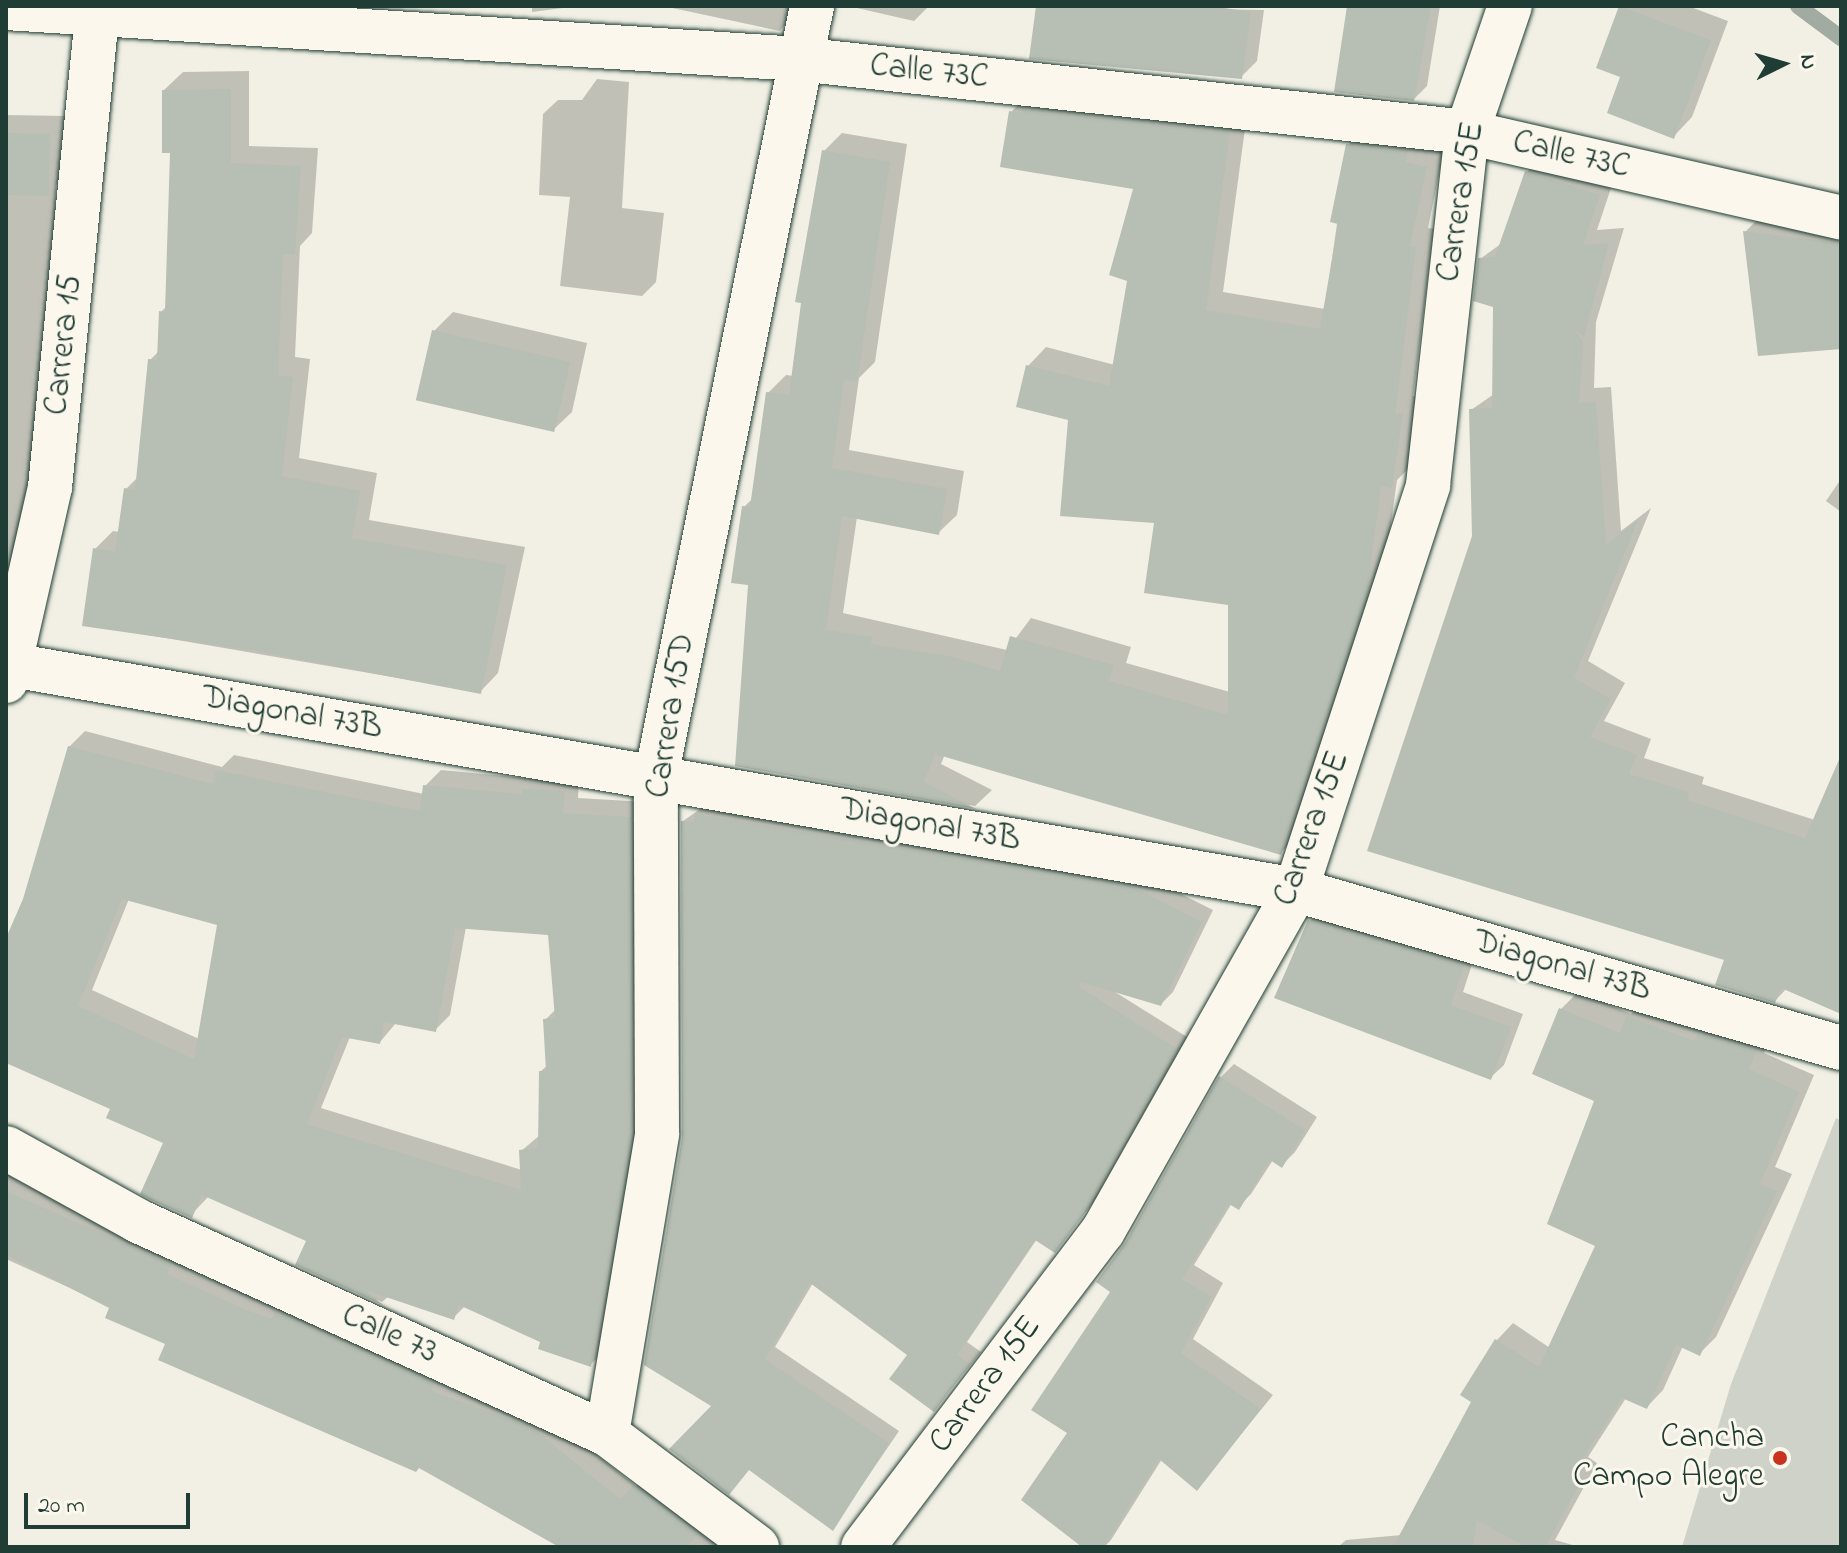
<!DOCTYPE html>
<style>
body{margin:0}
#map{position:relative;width:1847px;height:1553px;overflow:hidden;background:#f2f0e5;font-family:"Indie Flower",sans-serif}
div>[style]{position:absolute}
.green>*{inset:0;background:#cfd2c8}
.shadow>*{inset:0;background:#0003}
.stream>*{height:16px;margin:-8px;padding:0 8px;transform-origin:8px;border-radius:8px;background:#a2aba1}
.building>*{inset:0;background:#b7beb3;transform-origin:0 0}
.roads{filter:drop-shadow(0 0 2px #1f3d34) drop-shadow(0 0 2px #1f3d34)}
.minor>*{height:44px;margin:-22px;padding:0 22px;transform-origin:22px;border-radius:22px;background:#fbf7ec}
.dots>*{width:22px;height:22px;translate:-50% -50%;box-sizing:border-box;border:4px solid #fbf7ec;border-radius:50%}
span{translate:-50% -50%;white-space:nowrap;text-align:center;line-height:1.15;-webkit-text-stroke:6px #fbf7ec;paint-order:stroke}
.street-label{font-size:34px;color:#1f3d34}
.poi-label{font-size:34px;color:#1f3d34}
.right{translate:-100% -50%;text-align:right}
.frame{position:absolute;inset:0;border:8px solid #1f3d34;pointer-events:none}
.north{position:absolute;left:1743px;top:24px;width:80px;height:80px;-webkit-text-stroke:6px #fbf7ec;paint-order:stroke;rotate:85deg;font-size:22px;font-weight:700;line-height:32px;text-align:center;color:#1f3d34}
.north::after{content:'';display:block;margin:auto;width:28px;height:36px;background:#1f3d34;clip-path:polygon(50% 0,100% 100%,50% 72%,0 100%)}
.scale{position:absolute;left:24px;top:1493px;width:166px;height:36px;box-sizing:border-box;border:4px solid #1f3d34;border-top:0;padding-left:10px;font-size:24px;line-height:28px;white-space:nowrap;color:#1f3d34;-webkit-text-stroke:6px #fbf7ec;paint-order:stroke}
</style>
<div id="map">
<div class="green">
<div style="clip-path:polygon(1836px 1118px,1841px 1121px,1841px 1547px,1682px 1547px,1731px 1384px)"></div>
</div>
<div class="shadow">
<div style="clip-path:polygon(395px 6px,578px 6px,532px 12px,532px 7px)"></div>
<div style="clip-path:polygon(663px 6px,800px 6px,780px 31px)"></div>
<div style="clip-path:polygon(848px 6px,929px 6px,914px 21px)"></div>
<div style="clip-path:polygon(1038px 6px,1264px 10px,1257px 61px,1241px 77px)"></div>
<div style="clip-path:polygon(1348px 6px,1440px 6px,1427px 86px,1414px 99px)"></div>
<div style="clip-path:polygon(1688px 6px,1728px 21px,1692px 117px,1674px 136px,1622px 76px,1621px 7px)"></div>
<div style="clip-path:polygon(249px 71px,249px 146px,318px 148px,312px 233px,300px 246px,295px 357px,310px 359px,299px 458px,377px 473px,369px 520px,525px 547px,498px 673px,480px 692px,84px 624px,95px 549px,113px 531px,120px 532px,126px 489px,138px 477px,150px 360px,159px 351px,161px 312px,168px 305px,172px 151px,164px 90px,183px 72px)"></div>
<div style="clip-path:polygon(597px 79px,629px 82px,622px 208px,664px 213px,656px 282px,642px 296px,560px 286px,570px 197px,539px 195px,543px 114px,558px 100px,582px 100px)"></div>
<div style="clip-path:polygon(1029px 94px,1247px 114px,1223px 292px,1325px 309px,1348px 145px,1366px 127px,1444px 149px,1428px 228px,1434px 229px,1413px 396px,1420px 396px,1410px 467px,1397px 480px,1384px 573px,1299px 835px,1280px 853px,945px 754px,941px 764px,992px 790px,975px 806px,737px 765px,750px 584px,744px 507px,753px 498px,768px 393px,786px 375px,794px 376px,824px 151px,842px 133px,907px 144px,875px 362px,859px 378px,849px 450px,964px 471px,957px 515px,938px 533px,857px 517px,843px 613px,1007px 650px,1031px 618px,1131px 647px,1126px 663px,1230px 692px,1230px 603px,1028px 366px,1046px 347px,1115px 365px,1129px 279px,1136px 187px,1011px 112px)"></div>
<div style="clip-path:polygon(6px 115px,67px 116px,66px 176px,56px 185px,49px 383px,6px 608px)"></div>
<div style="clip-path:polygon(1543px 156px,1614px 179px,1597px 230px,1624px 228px,1596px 322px,1594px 388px,1611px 387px,1621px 531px,1651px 508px,1588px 661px,1625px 683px,1604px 721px,1651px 739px,1644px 758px,1704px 777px,1702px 784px,1815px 820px,1841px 760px,1841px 1011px,1787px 988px,1775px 1001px,1726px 958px,1370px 850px,1474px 536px,1471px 410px,1494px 394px,1495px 305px,1480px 259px,1502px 243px,1527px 172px)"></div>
<div style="clip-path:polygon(1761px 216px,1841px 231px,1841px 343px,1745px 232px)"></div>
<div style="clip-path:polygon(453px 312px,587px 343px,572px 412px,553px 430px,434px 331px)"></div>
<div style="clip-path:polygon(1841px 479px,1841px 512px,1826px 501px)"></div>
<div style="clip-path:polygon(evenodd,85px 731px,222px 767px,234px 755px,424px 794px,425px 786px,441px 770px,535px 779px,540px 774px,579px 777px,578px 798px,646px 802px,647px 1115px,606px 1349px,591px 1364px,465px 1306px,453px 1318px,389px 1296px,382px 1302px,298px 1264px,309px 1240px,209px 1196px,191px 1215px,166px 1142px,113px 1108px,6px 1061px,6px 943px,25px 900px,69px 747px,85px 731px,129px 899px,219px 924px,199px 1039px,92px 990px,129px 899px,85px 731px,466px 927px,550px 933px,556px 1009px,545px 1020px,548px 1065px,541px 1071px,540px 1135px,521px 1151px,522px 1170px,321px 1108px,350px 1037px,380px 1042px,396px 1023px,435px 1030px,450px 1015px,466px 927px)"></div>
<div style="clip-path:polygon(709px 803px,1143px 875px,1213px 910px,1173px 992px,1161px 1004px,1115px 992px,1187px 1037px,1093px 1203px,1054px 1251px,1037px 1239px,967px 1342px,981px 1352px,934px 1410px,910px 1355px,813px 1283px,775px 1347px,899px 1431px,833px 1528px,714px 1406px,684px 1134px,683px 821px)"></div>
<div style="clip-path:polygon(1323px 907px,1476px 952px,1463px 992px,1523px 1014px,1504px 1065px,1490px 1078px,1310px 921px)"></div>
<div style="clip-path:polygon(1578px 992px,1631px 1014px,1645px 1000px,1772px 1033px,1764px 1053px,1814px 1075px,1775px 1167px,1792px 1174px,1716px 1337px,1699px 1354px,1683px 1346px,1663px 1390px,1647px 1407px,1626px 1398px,1588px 1457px,1597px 1463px,1555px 1540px,1580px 1547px,1338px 1547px,1346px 1540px,1402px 1535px,1474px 1401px,1462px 1394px,1497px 1340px,1513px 1323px,1550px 1348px,1598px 1245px,1597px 1100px,1561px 1009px)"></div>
<div style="clip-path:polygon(1234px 1064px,1317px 1117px,1295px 1152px,1282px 1165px,1273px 1160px,1251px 1194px,1238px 1207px,1232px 1203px,1194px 1265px,1223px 1283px,1193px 1339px,1273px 1395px,1197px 1488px,1162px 1459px,1111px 1540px,1104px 1547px,1090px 1547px,1070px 1432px,1126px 1244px,1221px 1077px)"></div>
<div style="clip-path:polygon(6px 1169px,545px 1414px,636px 1486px,649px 1473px,741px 1547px,585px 1547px,168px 1343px,112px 1307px,6px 1259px)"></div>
</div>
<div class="stream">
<div style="left:1798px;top:6px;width:54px;rotate:36.7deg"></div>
</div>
<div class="building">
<div style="clip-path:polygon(1036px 6px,1211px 6px,1251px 12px,1242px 79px,1029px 59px)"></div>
<div style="clip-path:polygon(1347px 6px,1431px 6px,1414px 101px,1334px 92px)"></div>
<div style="clip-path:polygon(1619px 6px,1711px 40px,1674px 139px,1607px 113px,1620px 77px,1596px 68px)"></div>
<div style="clip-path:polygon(231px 89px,231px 163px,301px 166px,295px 254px,283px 254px,278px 375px,293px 377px,282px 476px,360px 491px,352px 538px,507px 565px,481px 694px,256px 651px,82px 626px,93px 548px,115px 552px,124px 488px,135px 490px,148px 359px,157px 360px,159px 311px,165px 312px,170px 153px,162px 153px,162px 90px)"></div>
<div style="clip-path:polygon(1022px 109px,1230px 131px,1206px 310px,1320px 329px,1338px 224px,1330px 222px,1346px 144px,1408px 151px,1406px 162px,1427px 167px,1410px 246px,1416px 247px,1395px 414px,1403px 413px,1392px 488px,1381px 486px,1367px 593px,1281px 855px,935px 754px,924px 782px,976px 809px,735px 766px,748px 585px,731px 583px,742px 506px,750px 507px,766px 392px,789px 395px,801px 303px,795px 302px,822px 150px,890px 162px,857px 382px,844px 380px,832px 468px,947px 489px,939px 535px,842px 516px,826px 630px,872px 637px,871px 644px,953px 657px,1000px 671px,1010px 636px,1114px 665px,1109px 681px,1228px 715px,1228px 605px,1144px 593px,1154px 523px,1060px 516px,1068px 420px,1016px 407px,1026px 365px,1109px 386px,1127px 281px,1109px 275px,1133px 189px,1000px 167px,1009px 111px,1022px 113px)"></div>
<div style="left:6px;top:133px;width:44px;height:62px;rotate:1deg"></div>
<div style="clip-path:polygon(1525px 171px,1600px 195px,1583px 245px,1609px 243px,1584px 337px,1573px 329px,1583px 341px,1579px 403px,1596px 402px,1606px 545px,1638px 520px,1574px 678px,1611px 699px,1590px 737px,1637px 755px,1629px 774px,1689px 792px,1687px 800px,1805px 838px,1841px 755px,1841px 1014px,1781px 988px,1775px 1003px,1715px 985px,1724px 960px,1367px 851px,1472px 536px,1469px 409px,1492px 408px,1493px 307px,1473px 301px,1478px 258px,1495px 257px)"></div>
<div style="clip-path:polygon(1743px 231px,1841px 243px,1841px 349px,1758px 356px)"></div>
<div style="left:432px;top:330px;width:142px;height:72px;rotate:13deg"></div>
<div style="clip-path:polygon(evenodd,68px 746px,213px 784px,216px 770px,420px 811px,423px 785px,522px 794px,522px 789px,565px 791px,563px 813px,631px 817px,632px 1132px,591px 1367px,538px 1349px,540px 1342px,459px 1305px,454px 1320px,365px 1290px,383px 1305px,295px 1265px,306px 1241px,202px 1195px,192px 1218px,149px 1199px,140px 1194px,163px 1143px,106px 1118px,110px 1109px,6px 1063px,6px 938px,23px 899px,68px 746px,122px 899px,217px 925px,194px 1059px,78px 1006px,122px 899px,68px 746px,455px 928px,548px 935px,555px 1018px,543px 1019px,546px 1071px,539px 1071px,538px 1148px,519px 1150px,521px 1190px,307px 1124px,342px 1037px,380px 1044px,384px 1022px,436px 1032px,455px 928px)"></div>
<div style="clip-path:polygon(695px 814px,1131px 886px,1202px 922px,1161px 1006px,1081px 982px,1079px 987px,1177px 1049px,1082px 1217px,1055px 1253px,1035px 1240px,957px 1355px,970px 1364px,934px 1412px,889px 1379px,907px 1355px,810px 1283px,765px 1359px,889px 1443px,833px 1531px,749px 1470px,729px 1495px,669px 1449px,711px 1406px,644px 1365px,682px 1138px,681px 821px,694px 822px)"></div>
<div style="clip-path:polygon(1308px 920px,1464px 965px,1451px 1005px,1511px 1027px,1491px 1080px,1274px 998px)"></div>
<div style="clip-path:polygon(1559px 1008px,1620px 1033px,1626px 1016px,1695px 1041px,1698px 1033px,1757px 1050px,1749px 1069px,1799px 1092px,1760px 1184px,1777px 1191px,1700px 1356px,1676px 1345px,1647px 1409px,1622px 1398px,1573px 1474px,1582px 1480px,1545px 1547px,1526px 1547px,1477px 1520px,1473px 1547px,1393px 1547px,1471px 1402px,1460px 1395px,1495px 1339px,1539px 1367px,1595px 1246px,1547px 1224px,1594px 1101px,1532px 1074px)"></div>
<div style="clip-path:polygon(1219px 1076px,1305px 1130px,1282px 1168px,1270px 1160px,1239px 1210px,1229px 1204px,1182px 1279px,1211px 1297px,1181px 1353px,1261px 1409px,1197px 1491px,1159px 1459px,1104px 1547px,1082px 1547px,1021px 1500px,1067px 1433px,1031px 1410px,1110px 1292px,1096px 1282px,1125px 1243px)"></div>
<div style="clip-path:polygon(6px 1191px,171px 1264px,167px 1274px,246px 1310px,272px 1319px,275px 1311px,434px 1383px,431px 1391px,531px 1427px,620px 1499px,634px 1485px,698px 1534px,687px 1547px,559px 1547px,419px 1468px,416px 1472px,158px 1360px,165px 1344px,105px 1318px,109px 1308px,6px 1255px)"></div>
</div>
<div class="roads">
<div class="minor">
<div style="left:6px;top:8px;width:794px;rotate:3.68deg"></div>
<div style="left:798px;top:59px;width:673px;rotate:6.23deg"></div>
<div style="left:1467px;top:132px;width:384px;rotate:12.9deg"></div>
<div style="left:6px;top:664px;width:1310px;rotate:9.94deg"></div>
<div style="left:1296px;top:890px;width:567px;rotate:16.17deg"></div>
<div style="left:6px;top:681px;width:199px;rotate:-77.2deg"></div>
<div style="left:50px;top:487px;width:483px;rotate:-84.3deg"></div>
<div style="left:6px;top:1148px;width:151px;rotate:28.9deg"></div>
<div style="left:138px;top:1221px;width:515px;rotate:24.43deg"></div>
<div style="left:607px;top:1434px;width:188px;rotate:37deg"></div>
<div style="left:607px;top:1434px;width:304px;rotate:-80.5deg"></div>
<div style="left:657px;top:1134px;width:357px;rotate:-90.2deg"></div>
<div style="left:656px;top:777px;width:787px;rotate:-78.56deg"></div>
<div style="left:863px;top:1547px;width:397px;rotate:-52.8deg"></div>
<div style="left:1103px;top:1231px;width:392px;rotate:-60.5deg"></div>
<div style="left:1296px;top:890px;width:426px;rotate:-71.9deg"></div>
<div style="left:1428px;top:485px;width:355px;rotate:-83.7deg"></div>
<div style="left:1467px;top:132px;width:133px;rotate:-71.2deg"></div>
</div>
</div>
<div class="dots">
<div style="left:1780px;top:1458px;background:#c8321e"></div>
</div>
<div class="street-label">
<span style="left:929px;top:73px;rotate:6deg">Calle 73C</span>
<span style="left:1571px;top:156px;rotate:13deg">Calle 73C</span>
<span style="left:1462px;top:202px;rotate:-81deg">Carrera 15E</span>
<span style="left:65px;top:345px;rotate:-84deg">Carrera 15</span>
<span style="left:292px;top:714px;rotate:10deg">Diagonal 73B</span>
<span style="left:672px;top:716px;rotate:-81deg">Carrera 15D</span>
<span style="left:930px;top:826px;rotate:10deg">Diagonal 73B</span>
<span style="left:1313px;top:829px;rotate:-70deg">Carrera 15E</span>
<span style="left:1562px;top:967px;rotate:16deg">Diagonal 73B</span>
<span style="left:389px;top:1335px;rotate:24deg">Calle 73</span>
<span style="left:986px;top:1385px;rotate:-53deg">Carrera 15E</span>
</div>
<div class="poi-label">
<span class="right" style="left:1764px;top:1458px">Cancha<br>Campo Alegre</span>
</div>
<div class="frame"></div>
<div class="north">N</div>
<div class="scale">20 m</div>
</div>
